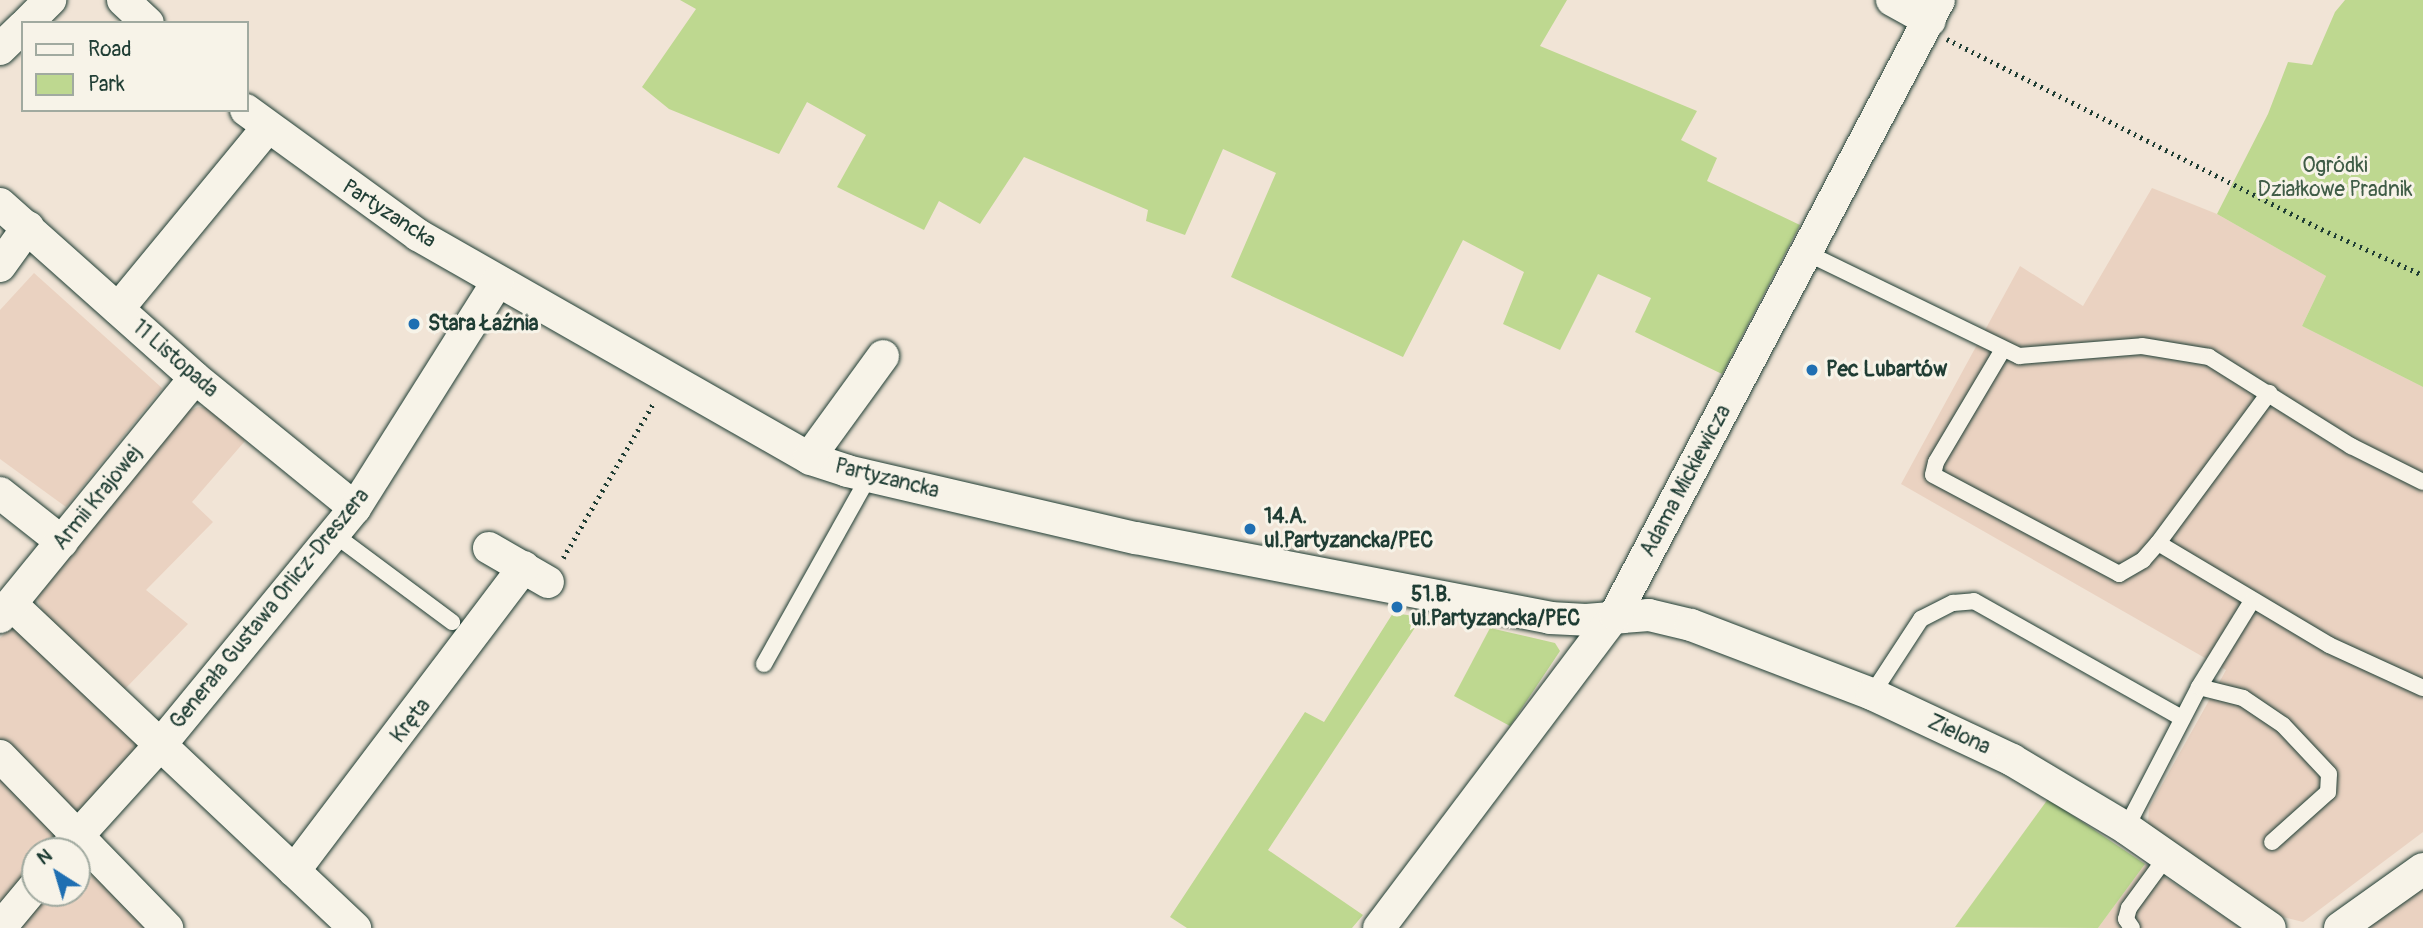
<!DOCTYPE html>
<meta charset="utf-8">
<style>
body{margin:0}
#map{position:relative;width:2423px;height:928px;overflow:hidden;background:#f1e4d6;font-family:Pangolin,sans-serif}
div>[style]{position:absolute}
.built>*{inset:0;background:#ead2c1}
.green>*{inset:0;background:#bed890}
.path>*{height:4.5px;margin-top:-2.25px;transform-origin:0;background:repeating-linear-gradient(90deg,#1f3d34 0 2px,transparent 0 7px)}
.roads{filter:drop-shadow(0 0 2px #1f3d34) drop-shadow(0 0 2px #1f3d34)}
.service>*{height:16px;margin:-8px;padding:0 8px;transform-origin:8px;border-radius:8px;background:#f7f3e8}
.minor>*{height:32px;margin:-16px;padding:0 16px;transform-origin:16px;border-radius:16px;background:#f7f3e8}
.dots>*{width:19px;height:19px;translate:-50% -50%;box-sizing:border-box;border:4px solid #f7f3e8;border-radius:50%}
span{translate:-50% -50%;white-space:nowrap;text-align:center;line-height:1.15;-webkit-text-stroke:6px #f7f3e8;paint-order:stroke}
.park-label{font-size:21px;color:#3f5c46}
.street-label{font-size:21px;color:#1f3d34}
.poi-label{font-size:21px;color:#1f3d34;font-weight:700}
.left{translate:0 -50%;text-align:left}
.legend{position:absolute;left:21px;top:21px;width:228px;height:91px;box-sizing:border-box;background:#f7f3e8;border:2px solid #a1aaa0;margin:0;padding:9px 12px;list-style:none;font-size:21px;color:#1f3d34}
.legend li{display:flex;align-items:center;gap:14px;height:35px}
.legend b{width:35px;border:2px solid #a1aaa0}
.north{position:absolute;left:21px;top:837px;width:70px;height:70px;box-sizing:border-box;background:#f7f3e8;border:2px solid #a1aaa0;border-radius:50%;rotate:323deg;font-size:19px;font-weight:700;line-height:28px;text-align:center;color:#1f3d34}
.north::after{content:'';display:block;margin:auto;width:24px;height:32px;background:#1f6fb2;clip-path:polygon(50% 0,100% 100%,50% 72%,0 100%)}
</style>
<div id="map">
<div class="built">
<div style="clip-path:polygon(2152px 188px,2217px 214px,2326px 276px,2302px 326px,2423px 387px,2423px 832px,2303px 922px,2283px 917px,2247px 894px,2148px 824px,2149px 808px,2226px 670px,1901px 484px,2020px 266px,2083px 306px)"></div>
<div style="clip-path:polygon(34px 273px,162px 388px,66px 507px,0 459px,0 310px)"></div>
<div style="clip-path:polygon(198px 407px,211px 408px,245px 441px,192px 502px,213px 522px,146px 590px,188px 624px,123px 691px,43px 613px,37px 598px,186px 412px)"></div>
<div style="clip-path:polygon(15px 624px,143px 741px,80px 814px,0 739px,0 638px)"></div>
<div style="clip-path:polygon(0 770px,60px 829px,52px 851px,35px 851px,35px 869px,0 907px)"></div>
<div style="clip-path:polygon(77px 855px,158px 928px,9px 928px,41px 893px,77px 893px)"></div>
<div style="clip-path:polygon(2145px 864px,2241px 928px,2098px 928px)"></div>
<div style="clip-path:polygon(2423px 887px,2423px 928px,2367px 928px)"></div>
</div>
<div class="green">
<div style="clip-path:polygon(680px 0,1567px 0,1540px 46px,1697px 111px,1681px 140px,1717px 158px,1707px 181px,1800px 225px,1722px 374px,1635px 332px,1651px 298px,1598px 274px,1560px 350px,1503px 324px,1524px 272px,1463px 240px,1403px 357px,1231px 277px,1276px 173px,1223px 149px,1185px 235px,1146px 221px,1148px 210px,1024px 157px,980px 224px,939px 201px,924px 230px,837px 187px,866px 135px,807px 102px,779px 154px,669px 109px,642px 87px,696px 9px)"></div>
<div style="clip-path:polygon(2345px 0,2423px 0,2423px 387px,2302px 326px,2326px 276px,2217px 214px,2268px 114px,2288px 62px,2312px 65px,2335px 12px)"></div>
<div style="clip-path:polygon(1393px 613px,1422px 617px,1268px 850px,1363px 915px,1352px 928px,1187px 928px,1170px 917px,1305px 712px,1324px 722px)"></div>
<div style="clip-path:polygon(1490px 628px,1555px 643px,1560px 651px,1510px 726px,1454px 696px)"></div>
<div style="clip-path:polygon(2048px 799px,2145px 864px,2098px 928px,1955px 927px)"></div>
</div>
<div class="path">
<div style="left:1947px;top:39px;width:427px;rotate:26.9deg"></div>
<div style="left:2328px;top:232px;width:104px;rotate:24.4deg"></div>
<div style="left:563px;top:558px;width:181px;rotate:-59.7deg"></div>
</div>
<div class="roads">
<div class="service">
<div style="left:1807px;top:253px;width:236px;rotate:25.9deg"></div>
<div style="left:2019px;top:356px;width:123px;rotate:-4.6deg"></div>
<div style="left:2142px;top:346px;width:68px;rotate:9.3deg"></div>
<div style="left:2209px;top:357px;width:168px;rotate:32.1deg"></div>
<div style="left:2351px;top:446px;width:80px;rotate:26.6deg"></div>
<div style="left:2002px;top:351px;width:129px;rotate:120.7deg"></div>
<div style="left:1936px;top:462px;width:13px;rotate:103deg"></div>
<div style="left:1933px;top:475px;width:211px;rotate:28deg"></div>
<div style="left:2119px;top:574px;width:28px;rotate:-30deg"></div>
<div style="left:2143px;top:560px;width:23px;rotate:-49deg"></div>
<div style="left:2158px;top:543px;width:187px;rotate:-53.5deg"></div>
<div style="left:335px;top:535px;width:146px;rotate:36.6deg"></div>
<div style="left:2158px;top:543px;width:199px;rotate:30.8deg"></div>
<div style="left:2329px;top:645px;width:103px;rotate:24.6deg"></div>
<div style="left:764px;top:664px;width:215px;rotate:-60.8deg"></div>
<div style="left:2199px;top:687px;width:45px;rotate:14deg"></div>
<div style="left:2243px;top:698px;width:48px;rotate:34deg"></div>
<div style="left:2283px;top:725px;width:67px;rotate:46.8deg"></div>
<div style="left:2329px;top:774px;width:18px;rotate:93deg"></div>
<div style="left:2328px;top:792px;width:75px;rotate:138.2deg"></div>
<div style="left:1872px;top:694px;width:90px;rotate:-56.8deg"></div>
<div style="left:1921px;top:619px;width:36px;rotate:-27deg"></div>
<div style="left:1953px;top:603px;width:21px;rotate:-5deg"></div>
<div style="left:1974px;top:601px;width:239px;rotate:29.4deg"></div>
<div style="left:2126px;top:828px;width:159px;rotate:-62.6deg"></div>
<div style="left:2199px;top:687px;width:101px;rotate:-58.4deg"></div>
<div style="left:2132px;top:928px;width:11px;rotate:-124deg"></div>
<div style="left:2126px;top:919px;width:11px;rotate:-75deg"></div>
<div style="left:2129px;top:908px;width:64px;rotate:-53.8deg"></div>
</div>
<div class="minor">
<div style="left:123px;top:0;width:34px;rotate:43deg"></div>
<div style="left:1892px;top:0;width:43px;rotate:28.9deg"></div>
<div style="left:27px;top:23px;width:33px;rotate:-45deg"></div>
<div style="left:0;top:49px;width:32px;rotate:-44deg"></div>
<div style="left:246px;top:110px;width:213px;rotate:36deg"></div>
<div style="left:418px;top:235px;width:452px;rotate:29.7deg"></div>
<div style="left:811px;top:459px;width:38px;rotate:18deg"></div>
<div style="left:847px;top:471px;width:297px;rotate:13.1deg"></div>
<div style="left:1136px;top:538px;width:422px;rotate:10.9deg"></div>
<div style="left:1550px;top:618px;width:36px;rotate:3deg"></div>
<div style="left:1586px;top:620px;width:63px;rotate:-4.5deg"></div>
<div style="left:1649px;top:615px;width:43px;rotate:13.4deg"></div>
<div style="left:1691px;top:625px;width:194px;rotate:20.9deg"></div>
<div style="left:1872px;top:694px;width:155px;rotate:25.2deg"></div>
<div style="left:2012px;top:760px;width:133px;rotate:30.8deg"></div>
<div style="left:2126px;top:828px;width:175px;rotate:34.8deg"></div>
<div style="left:0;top:204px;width:261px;rotate:41.7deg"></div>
<div style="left:195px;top:378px;width:206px;rotate:39.1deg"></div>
<div style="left:0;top:266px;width:48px;rotate:-54.3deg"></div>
<div style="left:118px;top:309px;width:234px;rotate:-50.5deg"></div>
<div style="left:809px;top:458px;width:126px;rotate:-54deg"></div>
<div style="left:0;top:493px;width:79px;rotate:38.3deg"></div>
<div style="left:489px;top:548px;width:68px;rotate:30deg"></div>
<div style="left:11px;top:604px;width:473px;rotate:43.3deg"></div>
<div style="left:0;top:617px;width:308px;rotate:-50.8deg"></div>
<div style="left:0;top:756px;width:240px;rotate:45.8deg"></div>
<div style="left:64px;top:851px;width:144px;rotate:-47.8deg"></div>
<div style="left:161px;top:744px;width:306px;rotate:-50.6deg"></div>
<div style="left:355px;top:508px;width:268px;rotate:-57.8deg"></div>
<div style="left:294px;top:871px;width:381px;rotate:-52.9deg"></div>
<div style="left:0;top:928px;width:55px;rotate:-50.2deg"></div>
<div style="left:1379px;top:928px;width:392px;rotate:-53deg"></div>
<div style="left:1615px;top:615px;width:695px;rotate:-62.22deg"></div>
<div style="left:2340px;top:928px;width:102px;rotate:-35.4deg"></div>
</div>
</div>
<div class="dots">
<div style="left:414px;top:324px;background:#1f6fb2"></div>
<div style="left:1812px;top:370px;background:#1f6fb2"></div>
<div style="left:1250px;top:529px;background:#1f6fb2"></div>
<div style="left:1397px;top:607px;background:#1f6fb2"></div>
</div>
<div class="park-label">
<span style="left:2335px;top:178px">Ogródki<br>Działkowe Pradnik</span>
</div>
<div class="street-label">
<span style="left:389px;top:214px;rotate:33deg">Partyzancka</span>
<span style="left:175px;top:359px;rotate:41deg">11 Listopada</span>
<span style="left:887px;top:479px;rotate:14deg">Partyzancka</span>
<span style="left:1686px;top:481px;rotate:-62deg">Adama Mickiewicza</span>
<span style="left:98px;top:498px;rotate:-51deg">Armii Krajowej</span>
<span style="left:270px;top:609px;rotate:-51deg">Generała Gustawa Orlicz-Dreszera</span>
<span style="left:411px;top:721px;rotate:-52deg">Kręta</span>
<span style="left:1959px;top:735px;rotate:25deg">Zielona</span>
</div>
<div class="poi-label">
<span class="left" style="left:428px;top:324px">Stara Łaźnia</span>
<span class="left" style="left:1826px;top:370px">Pec Lubartów</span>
<span class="left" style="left:1264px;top:529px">14.A.<br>ul.Partyzancka/PEC</span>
<span class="left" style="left:1411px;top:607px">51.B.<br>ul.Partyzancka/PEC</span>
</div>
<ul class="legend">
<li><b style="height:9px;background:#f7f3e8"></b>Road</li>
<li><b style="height:19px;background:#bed890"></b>Park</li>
</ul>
<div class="north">N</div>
</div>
